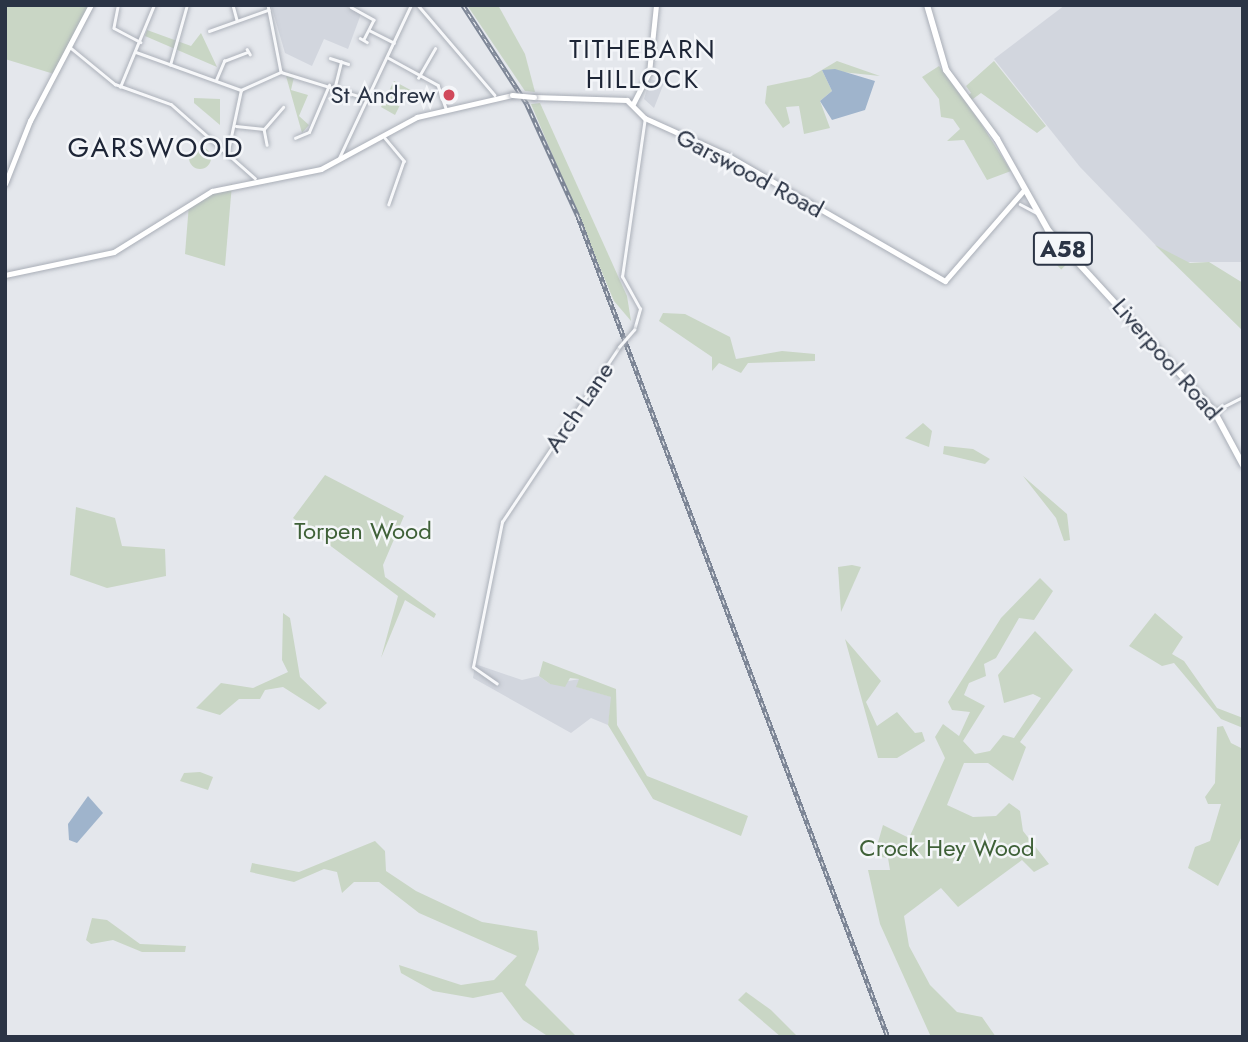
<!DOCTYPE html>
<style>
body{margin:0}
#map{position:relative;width:1248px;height:1042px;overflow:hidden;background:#e4e7ec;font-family:Jost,sans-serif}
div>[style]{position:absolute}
.built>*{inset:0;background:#d2d6de}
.green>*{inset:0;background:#c9d6c5;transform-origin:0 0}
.round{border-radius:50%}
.water>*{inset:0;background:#9fb4cc}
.roads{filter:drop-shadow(0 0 2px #a9aeb7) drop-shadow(0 0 2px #a9aeb7)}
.street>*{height:2.5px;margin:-1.25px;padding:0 1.25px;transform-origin:1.25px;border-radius:1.25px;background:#f7f8fa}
.secondary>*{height:4.5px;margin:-2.25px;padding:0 2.25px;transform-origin:2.25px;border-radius:2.25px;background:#fff}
.highway>*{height:6px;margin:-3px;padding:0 3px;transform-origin:3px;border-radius:3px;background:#fff}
.rail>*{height:4.5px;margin-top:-2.25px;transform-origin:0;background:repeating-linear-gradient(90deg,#f4f6f9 0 5px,#7d8696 0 10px);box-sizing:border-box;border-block:2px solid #7d8696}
.bridges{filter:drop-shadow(0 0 2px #a9aeb7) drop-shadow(0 0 2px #a9aeb7)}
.street-bridge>*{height:2.5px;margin:-1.25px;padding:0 1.25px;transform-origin:1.25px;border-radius:1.25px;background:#f7f8fa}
.secondary-bridge>*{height:4.5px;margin:-2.25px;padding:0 2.25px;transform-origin:2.25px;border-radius:2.25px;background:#fff}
.dots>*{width:19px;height:19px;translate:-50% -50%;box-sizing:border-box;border:4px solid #f4f6f9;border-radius:50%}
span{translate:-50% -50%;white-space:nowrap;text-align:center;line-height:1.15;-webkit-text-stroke:5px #f4f6f9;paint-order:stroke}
.shield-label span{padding:2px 5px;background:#f4f6f9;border:2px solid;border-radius:5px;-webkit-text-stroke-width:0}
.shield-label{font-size:23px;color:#2b3445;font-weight:700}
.poi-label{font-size:24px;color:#2b3445}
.right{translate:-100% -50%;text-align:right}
.street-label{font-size:24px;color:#2b3445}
.park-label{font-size:24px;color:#3f6138}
.neighbourhood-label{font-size:26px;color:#1d2536;letter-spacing:2px}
.quarter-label{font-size:28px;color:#1d2536;letter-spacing:2px}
.frame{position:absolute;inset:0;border:7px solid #2b3445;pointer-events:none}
</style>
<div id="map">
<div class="built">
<div style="clip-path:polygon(271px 5px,344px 5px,361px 14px,348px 49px,324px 39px,312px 66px,285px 53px)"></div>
<div style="clip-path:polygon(1065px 5px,1243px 5px,1243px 262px,1172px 262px,1080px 167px,994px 59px)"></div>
<div style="clip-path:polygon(650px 79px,664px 83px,654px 108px,644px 99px)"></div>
<div style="clip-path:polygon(475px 664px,522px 680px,539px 676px,550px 684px,580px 679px,577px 687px,612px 697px,608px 725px,591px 718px,571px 733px,473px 678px)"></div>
</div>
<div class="green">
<div style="clip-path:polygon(5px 5px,90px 5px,54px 74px,5px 59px)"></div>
<div style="clip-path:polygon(467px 5px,498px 5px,525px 54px,535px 92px,525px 91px)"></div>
<div style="clip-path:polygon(147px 30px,191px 46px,201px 33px,217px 67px,145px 36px)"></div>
<div style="clip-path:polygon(837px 61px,880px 76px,822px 70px,832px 91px,820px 101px,830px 128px,804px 134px,799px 106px,786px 107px,790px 123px,783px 128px,765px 103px,767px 86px,810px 77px)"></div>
<div style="clip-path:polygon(994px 61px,1046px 126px,1037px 133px,981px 93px,969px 102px,966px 97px,971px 93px,966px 86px)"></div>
<div style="clip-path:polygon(939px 66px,980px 122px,1011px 171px,987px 180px,964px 140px,947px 141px,960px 129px,953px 119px,941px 117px,939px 99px,922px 77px)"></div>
<div style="clip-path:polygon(286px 76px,294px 77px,291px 90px,308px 95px,299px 116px,309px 125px,302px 133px)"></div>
<div style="clip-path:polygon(394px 81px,416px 93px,405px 95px,395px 115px,381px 107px)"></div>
<div style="clip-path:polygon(194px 98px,220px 99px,220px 125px,194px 103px)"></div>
<div style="clip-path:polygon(540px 103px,627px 296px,631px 321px,614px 301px,531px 104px)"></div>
<div class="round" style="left:189px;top:147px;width:22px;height:22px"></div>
<div style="clip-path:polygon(232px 184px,225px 266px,185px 254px,189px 204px)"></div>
<div style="left:1049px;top:241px;width:29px;height:11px;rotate:46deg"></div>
<div style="clip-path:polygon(1155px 245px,1190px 263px,1209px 262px,1243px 283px,1243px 331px)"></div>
<div style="clip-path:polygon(663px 313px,685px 314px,730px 337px,736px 359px,782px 351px,815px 354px,815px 361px,748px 363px,741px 373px,719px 363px,712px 371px,712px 357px,659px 321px)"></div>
<div style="clip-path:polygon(923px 423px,932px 431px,929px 447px,905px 438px)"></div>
<div style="clip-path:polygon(944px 446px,973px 449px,990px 459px,985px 464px,943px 454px)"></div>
<div style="clip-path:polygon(325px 475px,404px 516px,383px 565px,385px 577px,436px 614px,434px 618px,405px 600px,381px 658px,398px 596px,293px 518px)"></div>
<div style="clip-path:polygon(1023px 476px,1067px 514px,1070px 540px,1064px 541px,1056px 518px)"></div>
<div style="clip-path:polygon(76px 507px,115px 518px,122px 546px,165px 549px,166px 576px,107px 588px,70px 575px)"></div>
<div style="clip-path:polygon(852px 565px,861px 567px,841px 612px,838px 567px)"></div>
<div style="clip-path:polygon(1040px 578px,1053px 591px,1034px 620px,1019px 618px,996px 658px,984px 664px,986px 676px,969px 683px,964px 695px,985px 706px,963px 741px,975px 754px,990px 751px,1003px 735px,1014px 738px,1041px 698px,1033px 694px,1004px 703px,998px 675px,1035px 631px,1073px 670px,1020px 742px,1026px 747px,1013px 781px,988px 763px,964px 763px,947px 805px,973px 817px,996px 816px,1009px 803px,1020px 811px,1023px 831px,1049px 864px,1034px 872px,1022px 860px,958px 907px,941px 888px,904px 916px,909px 946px,930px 985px,957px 1012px,982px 1017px,996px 1037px,931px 1037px,880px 924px,868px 870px,890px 870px,888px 858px,874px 856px,883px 825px,909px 838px,945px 758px,935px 737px,943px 724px,959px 736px,970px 712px,952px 710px,948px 702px,1001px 618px)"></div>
<div style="clip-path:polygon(283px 613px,290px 618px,300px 677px,327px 703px,319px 710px,283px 687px,265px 690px,260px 699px,239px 699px,220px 715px,196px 708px,221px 683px,253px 688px,288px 672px,282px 660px)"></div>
<div style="clip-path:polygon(1155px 613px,1183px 637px,1172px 654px,1184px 661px,1217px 708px,1243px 718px,1243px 728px,1221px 719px,1174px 663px,1162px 666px,1129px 646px)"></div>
<div style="clip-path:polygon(845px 639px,881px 681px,866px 702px,877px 726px,897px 712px,915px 733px,922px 732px,925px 741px,897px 758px,878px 758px)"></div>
<div style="clip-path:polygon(543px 661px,616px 689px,617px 725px,647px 776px,748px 816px,741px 836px,653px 799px,608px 725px,611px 697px,576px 687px,579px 679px,570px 678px,565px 687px,550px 684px,539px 676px)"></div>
<div style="clip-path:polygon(1223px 726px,1231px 743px,1243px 749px,1243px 834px,1218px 886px,1188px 868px,1195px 847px,1210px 841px,1221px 804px,1208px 804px,1205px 797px,1215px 783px,1217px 727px)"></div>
<div style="clip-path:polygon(200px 772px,213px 777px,208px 790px,180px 781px,184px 773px)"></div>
<div style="clip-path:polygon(375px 841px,385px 851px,386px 871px,416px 891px,482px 922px,537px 931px,539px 949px,525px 985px,577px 1037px,549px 1037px,523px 1020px,502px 992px,473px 998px,433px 991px,401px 973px,399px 965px,461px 985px,494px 980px,517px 956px,419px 913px,379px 882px,354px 882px,342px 893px,337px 872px,324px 869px,294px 882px,250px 872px,252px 863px,299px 872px)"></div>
<div style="clip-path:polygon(92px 918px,107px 920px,140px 944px,186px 946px,185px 952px,142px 952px,113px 940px,91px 944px,86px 940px)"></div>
<div style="clip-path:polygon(746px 992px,771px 1010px,798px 1037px,781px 1037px,738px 1000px)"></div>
</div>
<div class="water">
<div style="clip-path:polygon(835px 69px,875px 81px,865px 110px,832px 120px,820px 101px,832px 91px,822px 70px)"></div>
<div style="clip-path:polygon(88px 796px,103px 813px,77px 843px,69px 840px,68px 824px)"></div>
</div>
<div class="roads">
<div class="street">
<div style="left:233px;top:5px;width:16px;rotate:75deg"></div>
<div style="left:268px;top:5px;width:68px;rotate:79deg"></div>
<div style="left:418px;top:5px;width:118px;rotate:49.5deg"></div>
<div style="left:118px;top:7px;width:21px;rotate:101deg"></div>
<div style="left:114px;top:28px;width:30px;rotate:28deg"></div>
<div style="left:351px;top:7px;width:26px;rotate:29deg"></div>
<div style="left:374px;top:20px;width:22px;rotate:117deg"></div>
<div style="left:369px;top:30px;width:28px;rotate:27deg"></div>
<div style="left:209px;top:31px;width:63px;rotate:-19.6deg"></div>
<div style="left:360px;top:38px;width:8px;rotate:30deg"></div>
<div style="left:71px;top:48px;width:57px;rotate:39.3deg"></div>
<div style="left:115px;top:84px;width:59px;rotate:19.7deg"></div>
<div style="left:171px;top:104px;width:112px;rotate:41.4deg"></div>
<div style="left:247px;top:49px;width:6px;rotate:59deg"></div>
<div style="left:136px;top:52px;width:112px;rotate:19.9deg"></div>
<div style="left:387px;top:57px;width:58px;rotate:28.8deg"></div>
<div style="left:438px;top:85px;width:24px;rotate:71deg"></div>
<div style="left:330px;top:58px;width:19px;rotate:18deg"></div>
<div style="left:170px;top:65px;width:62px;rotate:-74.2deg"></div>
<div style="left:418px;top:78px;width:34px;rotate:-60deg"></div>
<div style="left:216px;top:80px;width:21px;rotate:-67deg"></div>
<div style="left:224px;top:61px;width:25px;rotate:-21deg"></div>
<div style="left:335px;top:86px;width:25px;rotate:-76deg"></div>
<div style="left:120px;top:87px;width:89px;rotate:-67.5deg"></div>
<div style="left:236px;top:126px;width:28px;rotate:6deg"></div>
<div style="left:264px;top:129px;width:29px;rotate:-49deg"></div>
<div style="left:264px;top:129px;width:16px;rotate:79deg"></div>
<div style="left:295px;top:138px;width:15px;rotate:-23deg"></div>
<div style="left:309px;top:132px;width:51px;rotate:-66.9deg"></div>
<div style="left:385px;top:138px;width:30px;rotate:50deg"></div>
<div style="left:404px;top:161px;width:46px;rotate:109.2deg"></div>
<div style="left:228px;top:151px;width:62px;rotate:-78deg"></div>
<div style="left:241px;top:90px;width:44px;rotate:-24.2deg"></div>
<div style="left:281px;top:72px;width:88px;rotate:17.2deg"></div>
<div style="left:339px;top:158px;width:169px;rotate:-64.8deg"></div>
<div style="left:1020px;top:204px;width:19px;rotate:28deg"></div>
<div style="left:1055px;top:237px;width:9px;rotate:-13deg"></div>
<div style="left:1064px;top:235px;width:31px;rotate:58deg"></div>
<div style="left:634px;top:330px;width:22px;rotate:-74deg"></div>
<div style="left:640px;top:309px;width:37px;rotate:-119deg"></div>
<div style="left:622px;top:277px;width:161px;rotate:-81.8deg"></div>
<div style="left:1215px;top:411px;width:31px;rotate:-27deg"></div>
<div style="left:497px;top:684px;width:29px;rotate:-145deg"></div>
<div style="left:473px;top:667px;width:148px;rotate:-78.7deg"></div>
<div style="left:502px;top:522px;width:211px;rotate:-56.2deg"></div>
</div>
<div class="secondary">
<div style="left:534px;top:97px;width:93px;rotate:1.8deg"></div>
<div style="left:627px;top:100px;width:25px;rotate:45deg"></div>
<div style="left:645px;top:118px;width:90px;rotate:24.3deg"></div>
<div style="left:727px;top:155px;width:252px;rotate:30deg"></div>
<div style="left:945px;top:281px;width:121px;rotate:-49deg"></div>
<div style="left:633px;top:104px;width:35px;rotate:-63deg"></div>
<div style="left:649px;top:73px;width:68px;rotate:-84.1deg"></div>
<div style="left:5px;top:184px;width:68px;rotate:-68.4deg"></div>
<div style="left:30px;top:121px;width:131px;rotate:-62.3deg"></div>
<div style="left:5px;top:275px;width:111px;rotate:-11.9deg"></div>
<div style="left:114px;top:252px;width:115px;rotate:-31.9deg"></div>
<div style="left:212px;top:191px;width:111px;rotate:-11.4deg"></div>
<div style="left:321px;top:169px;width:109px;rotate:-28.4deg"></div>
<div style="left:417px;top:117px;width:98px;rotate:-13deg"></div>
</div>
<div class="highway">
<div style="left:927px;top:5px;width:68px;rotate:73.7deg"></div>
<div style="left:946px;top:70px;width:86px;rotate:53.5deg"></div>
<div style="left:997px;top:139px;width:104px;rotate:60.7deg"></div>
<div style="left:1048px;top:230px;width:246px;rotate:47.5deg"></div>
<div style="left:1214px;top:411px;width:61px;rotate:61.8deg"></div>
</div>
</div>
<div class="rail">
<div style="left:463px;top:5px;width:118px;rotate:57.1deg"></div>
<div style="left:527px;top:104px;width:123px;rotate:65.5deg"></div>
<div style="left:578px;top:216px;width:878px;rotate:69.31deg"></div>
</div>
<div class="bridges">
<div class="street-bridge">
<div style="left:619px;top:347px;width:23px;rotate:-49deg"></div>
</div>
<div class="secondary-bridge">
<div style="left:512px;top:95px;width:22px;rotate:5deg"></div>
</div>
</div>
<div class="dots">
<div style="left:449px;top:95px;background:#d1495b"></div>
</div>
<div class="shield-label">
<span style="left:1063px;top:249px">A58</span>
</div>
<div class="poi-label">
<span class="right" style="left:435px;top:95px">St Andrew</span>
</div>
<div class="street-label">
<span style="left:750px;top:173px;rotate:28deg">Garswood Road</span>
<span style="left:1167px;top:359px;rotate:49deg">Liverpool Road</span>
<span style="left:579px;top:407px;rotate:-56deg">Arch Lane</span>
</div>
<div class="park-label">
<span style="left:363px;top:531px">Torpen Wood</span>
<span style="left:947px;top:848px">Crock Hey Wood</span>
</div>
<div class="neighbourhood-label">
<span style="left:643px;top:65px">TITHEBARN<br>HILLOCK</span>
</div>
<div class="quarter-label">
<span style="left:156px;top:148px">GARSWOOD</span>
</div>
<div class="frame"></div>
</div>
